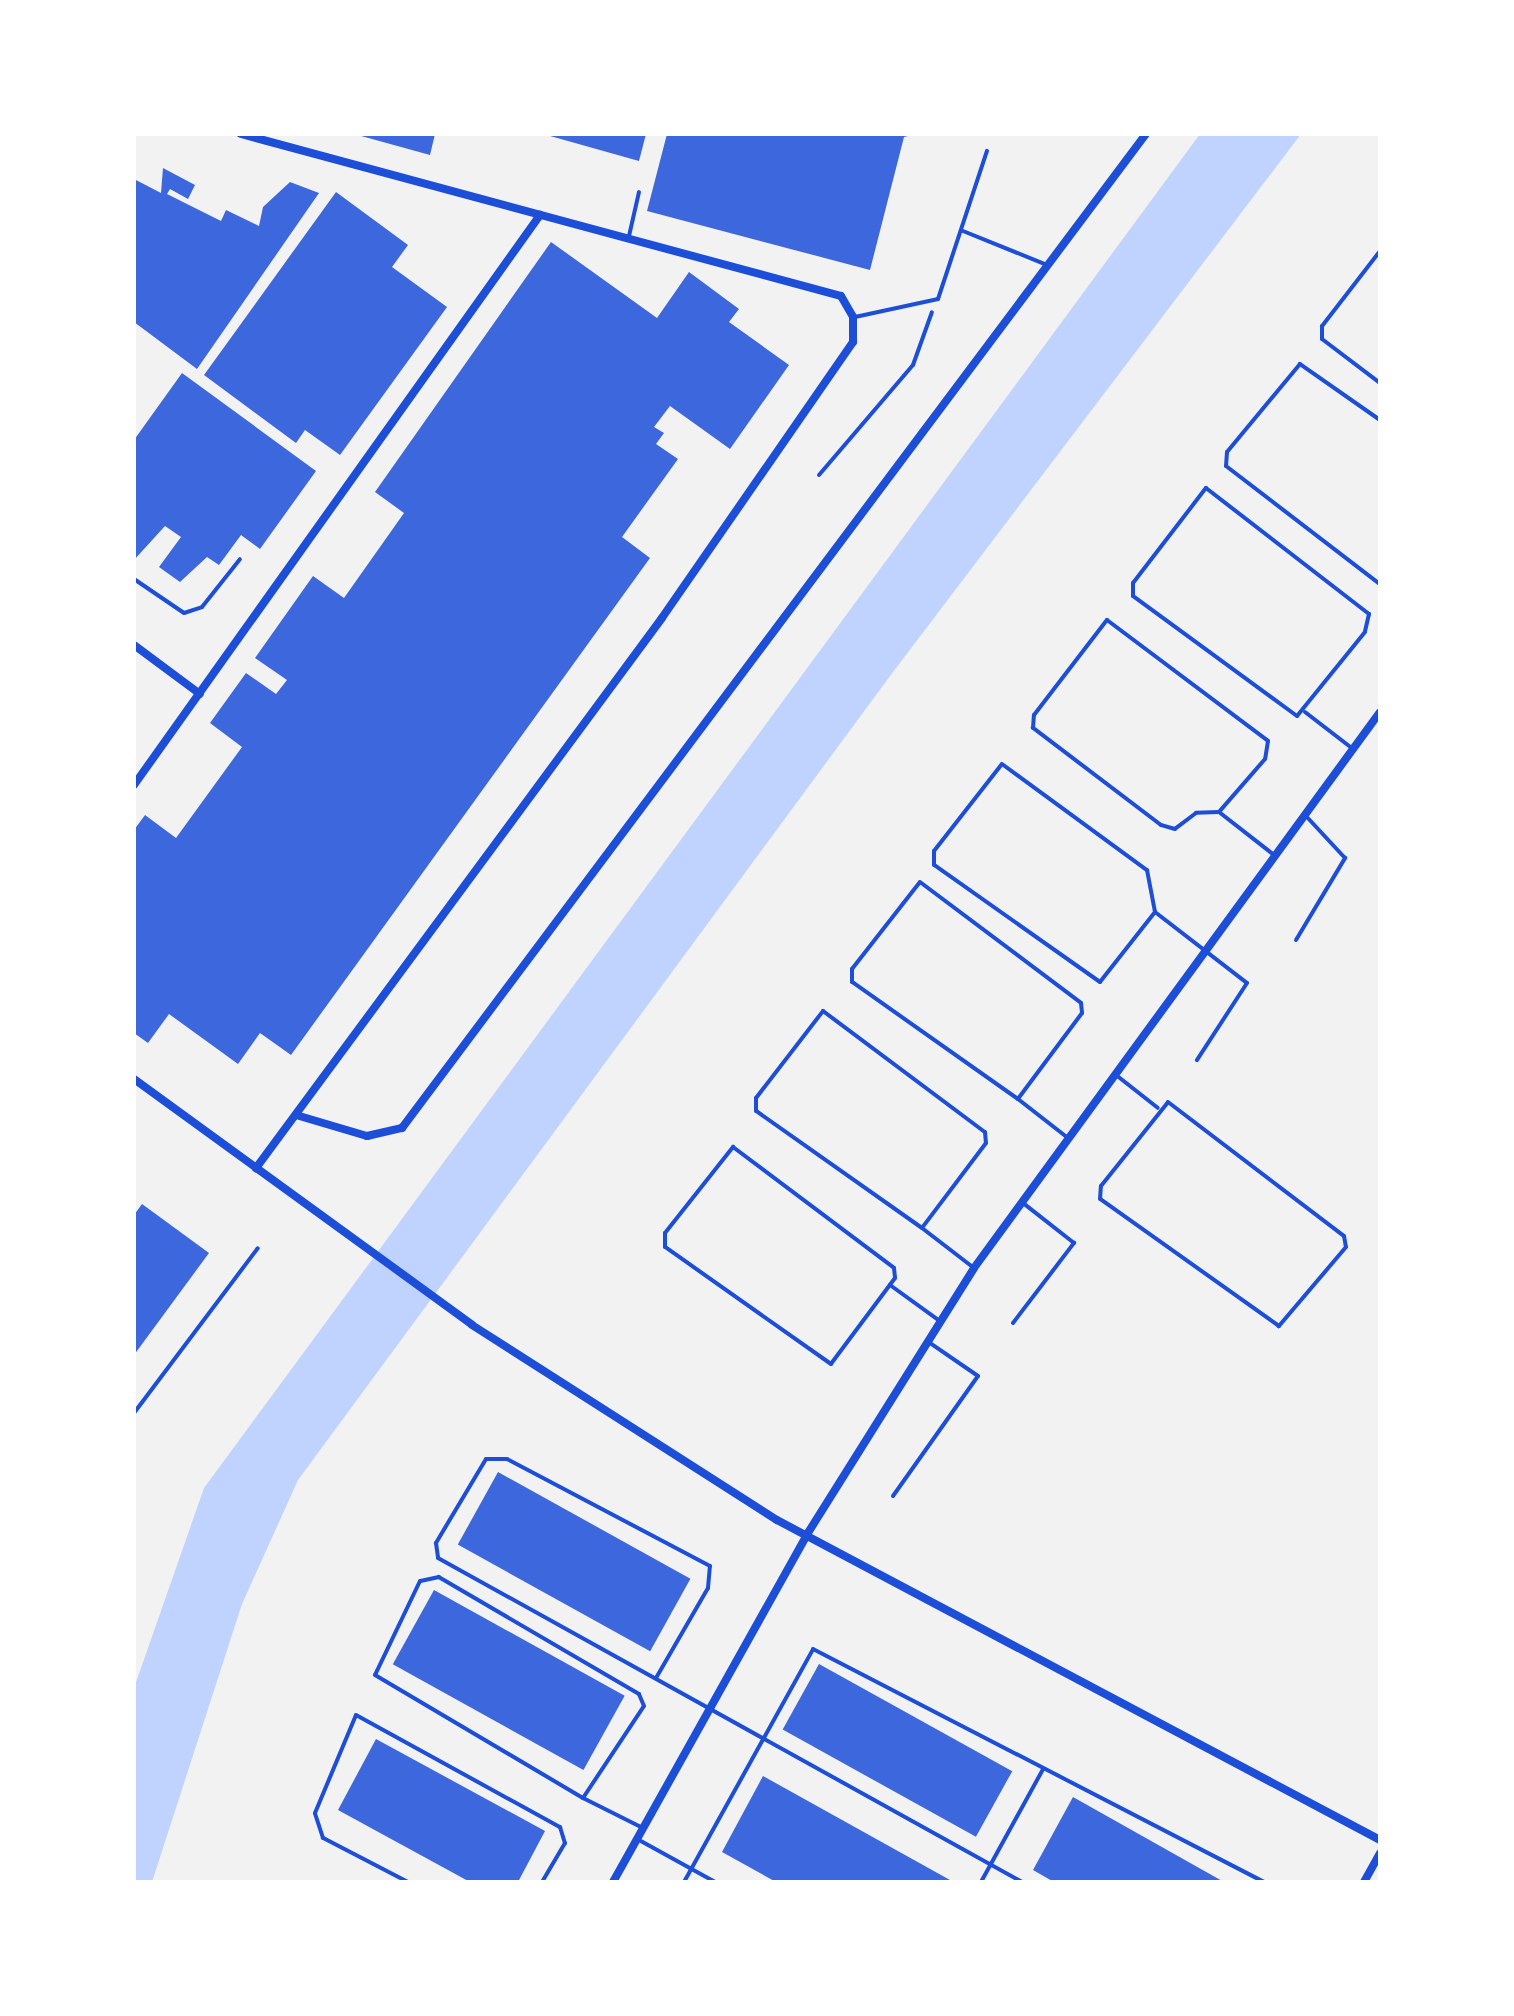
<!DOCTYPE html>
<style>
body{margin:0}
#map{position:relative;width:1514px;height:2016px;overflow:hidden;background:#f2f2f2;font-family:Inter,sans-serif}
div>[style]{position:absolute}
.water>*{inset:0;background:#bfd3fe}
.building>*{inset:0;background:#3d67dc;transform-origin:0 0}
.path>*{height:4px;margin:-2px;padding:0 2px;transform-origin:2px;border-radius:2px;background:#1d4ed8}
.service>*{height:4px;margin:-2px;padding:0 2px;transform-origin:2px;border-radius:2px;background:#1d4ed8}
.minor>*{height:8px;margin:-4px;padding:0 4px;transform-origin:4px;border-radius:4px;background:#1d4ed8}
span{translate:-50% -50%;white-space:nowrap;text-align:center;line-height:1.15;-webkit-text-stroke:7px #fff;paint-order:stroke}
.frame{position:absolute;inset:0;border:136px solid #fff;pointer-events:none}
</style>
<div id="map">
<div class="water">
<div style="clip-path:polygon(1200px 134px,1301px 134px,890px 676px,298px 1480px,242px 1604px,152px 1882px,134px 1882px,134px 1688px,204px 1488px)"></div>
</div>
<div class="building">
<div style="clip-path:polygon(354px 134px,435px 134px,430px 155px)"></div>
<div style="clip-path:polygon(543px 134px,646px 134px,639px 161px)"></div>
<div style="clip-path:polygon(667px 134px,916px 134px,904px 137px,870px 270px,647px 211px)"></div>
<div style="clip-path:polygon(163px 168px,195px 185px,188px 199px,170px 189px,167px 194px,221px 221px,226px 210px,259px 226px,263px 207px,290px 182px,319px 193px,197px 369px,134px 322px,134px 179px,161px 193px)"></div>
<div style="clip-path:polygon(336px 192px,408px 245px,392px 267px,447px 307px,340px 455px,305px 430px,296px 443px,204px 375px)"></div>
<div style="clip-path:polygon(551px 242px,657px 318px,689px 272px,739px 309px,729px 322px,789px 365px,730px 449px,670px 406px,654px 427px,664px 433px,656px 444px,678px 459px,622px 537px,650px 558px,291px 1055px,260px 1033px,238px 1064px,169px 1014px,148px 1043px,134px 1033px,134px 830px,145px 815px,176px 838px,242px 747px,210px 723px,246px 673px,276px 694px,287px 680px,255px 658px,313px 576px,344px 598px,404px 513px,375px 492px)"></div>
<div style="clip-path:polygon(182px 373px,316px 471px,260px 549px,241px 535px,219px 565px,207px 557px,180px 582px,159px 567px,181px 537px,165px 526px,134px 560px,134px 440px)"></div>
<div style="clip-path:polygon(142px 1204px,209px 1253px,134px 1355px,134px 1215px)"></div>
<div style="left:498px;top:1472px;width:220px;height:83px;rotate:29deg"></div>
<div style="left:434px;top:1590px;width:218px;height:85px;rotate:29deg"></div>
<div style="left:819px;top:1664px;width:221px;height:75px;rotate:29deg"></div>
<div style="clip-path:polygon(376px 1739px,545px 1831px,518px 1882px,470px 1882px,338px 1810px)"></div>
<div style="clip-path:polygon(763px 1776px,950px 1880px,949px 1882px,776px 1882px,722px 1852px)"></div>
<div style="clip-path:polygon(1073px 1797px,1224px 1882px,1054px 1882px,1033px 1870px)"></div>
</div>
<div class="path">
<div style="left:819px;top:475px;width:145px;rotate:-49.5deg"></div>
<div style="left:913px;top:365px;width:56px;rotate:-70.3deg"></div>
</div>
<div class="service">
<div style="left:963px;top:231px;width:91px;rotate:22deg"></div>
<div style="left:629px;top:236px;width:45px;rotate:-77.2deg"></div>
<div style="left:1380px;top:251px;width:95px;rotate:127.7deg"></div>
<div style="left:1322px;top:326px;width:13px;rotate:90deg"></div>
<div style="left:1322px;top:339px;width:73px;rotate:37.2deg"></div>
<div style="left:855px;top:317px;width:85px;rotate:-12.2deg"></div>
<div style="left:938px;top:299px;width:156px;rotate:-71.7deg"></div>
<div style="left:1380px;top:420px;width:98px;rotate:-145deg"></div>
<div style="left:1300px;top:364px;width:114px;rotate:129.7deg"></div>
<div style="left:1227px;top:452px;width:14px;rotate:94deg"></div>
<div style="left:1226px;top:466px;width:194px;rotate:37.5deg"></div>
<div style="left:1206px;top:488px;width:206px;rotate:37.7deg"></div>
<div style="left:1369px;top:614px;width:18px;rotate:103deg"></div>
<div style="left:1365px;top:632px;width:108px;rotate:129deg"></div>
<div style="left:1297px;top:716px;width:203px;rotate:-143.8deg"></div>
<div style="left:1133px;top:596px;width:13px;rotate:-90deg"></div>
<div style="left:1133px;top:583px;width:120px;rotate:-52.5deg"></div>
<div style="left:134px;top:579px;width:60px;rotate:34.2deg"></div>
<div style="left:184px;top:613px;width:19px;rotate:-18deg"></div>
<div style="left:202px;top:607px;width:61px;rotate:-51.6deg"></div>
<div style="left:1107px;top:620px;width:201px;rotate:36.9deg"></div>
<div style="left:1268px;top:741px;width:18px;rotate:99deg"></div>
<div style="left:1265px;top:759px;width:70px;rotate:131deg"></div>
<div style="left:1219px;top:812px;width:23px;rotate:178deg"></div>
<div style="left:1196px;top:813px;width:26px;rotate:143deg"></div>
<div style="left:1175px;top:829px;width:15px;rotate:-164deg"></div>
<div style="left:1161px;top:825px;width:161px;rotate:-142.8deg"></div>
<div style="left:1033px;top:728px;width:13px;rotate:-86deg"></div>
<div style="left:1034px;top:715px;width:120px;rotate:-52.5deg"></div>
<div style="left:1305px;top:712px;width:61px;rotate:37.6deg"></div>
<div style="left:1002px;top:764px;width:180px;rotate:36.2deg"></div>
<div style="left:1147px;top:870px;width:43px;rotate:79.2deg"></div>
<div style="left:1155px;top:912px;width:89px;rotate:128.2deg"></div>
<div style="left:1100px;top:982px;width:203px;rotate:-144.8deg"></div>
<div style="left:934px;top:865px;width:14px;rotate:-90deg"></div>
<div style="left:934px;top:851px;width:110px;rotate:-52deg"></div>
<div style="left:1219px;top:812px;width:70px;rotate:38deg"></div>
<div style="left:920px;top:882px;width:201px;rotate:36.9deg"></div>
<div style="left:1081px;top:1003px;width:10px;rotate:84deg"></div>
<div style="left:1082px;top:1013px;width:107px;rotate:126.7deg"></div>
<div style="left:1018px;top:1099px;width:203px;rotate:-144.8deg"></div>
<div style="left:852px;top:982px;width:13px;rotate:-90deg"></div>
<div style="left:852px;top:969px;width:110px;rotate:-52deg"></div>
<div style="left:1155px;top:912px;width:116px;rotate:37.7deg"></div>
<div style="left:1247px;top:983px;width:92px;rotate:123deg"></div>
<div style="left:1296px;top:940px;width:96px;rotate:-59.1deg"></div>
<div style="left:1345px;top:858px;width:57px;rotate:-132.9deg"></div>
<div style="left:823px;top:1011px;width:202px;rotate:36.8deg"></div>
<div style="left:985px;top:1132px;width:11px;rotate:85deg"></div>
<div style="left:986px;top:1143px;width:106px;rotate:127deg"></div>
<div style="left:922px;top:1228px;width:203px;rotate:-144.8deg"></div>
<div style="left:756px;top:1111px;width:13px;rotate:-90deg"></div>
<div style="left:756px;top:1098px;width:110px;rotate:-52.4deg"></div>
<div style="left:1116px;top:1075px;width:53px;rotate:38.2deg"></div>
<div style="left:1018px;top:1099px;width:63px;rotate:38deg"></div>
<div style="left:1168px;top:1102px;width:221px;rotate:37.3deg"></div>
<div style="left:1344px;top:1236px;width:11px;rotate:80deg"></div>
<div style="left:1346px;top:1247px;width:104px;rotate:130.3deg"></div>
<div style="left:1279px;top:1326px;width:219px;rotate:-144.6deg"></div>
<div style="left:1100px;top:1199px;width:13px;rotate:-86deg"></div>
<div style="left:1101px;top:1186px;width:107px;rotate:-51.4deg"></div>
<div style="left:733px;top:1147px;width:201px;rotate:36.9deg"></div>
<div style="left:894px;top:1268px;width:10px;rotate:84deg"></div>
<div style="left:895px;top:1278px;width:107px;rotate:126.7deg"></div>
<div style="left:831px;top:1364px;width:203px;rotate:-144.8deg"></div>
<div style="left:665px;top:1247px;width:14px;rotate:-90deg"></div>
<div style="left:665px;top:1233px;width:110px;rotate:-51.7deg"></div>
<div style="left:922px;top:1228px;width:66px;rotate:37.6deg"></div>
<div style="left:890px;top:1285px;width:62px;rotate:35.8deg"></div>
<div style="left:1013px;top:1323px;width:101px;rotate:-52.7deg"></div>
<div style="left:1074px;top:1243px;width:65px;rotate:-141.9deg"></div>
<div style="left:134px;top:1413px;width:206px;rotate:-53.1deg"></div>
<div style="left:893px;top:1496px;width:147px;rotate:-54.7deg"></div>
<div style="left:978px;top:1376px;width:62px;rotate:-145.5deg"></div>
<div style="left:656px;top:1678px;width:104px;rotate:-60deg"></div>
<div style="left:708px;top:1588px;width:22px;rotate:-85deg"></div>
<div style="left:710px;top:1566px;width:229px;rotate:-152.2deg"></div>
<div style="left:507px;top:1459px;width:21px;rotate:180deg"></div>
<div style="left:486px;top:1459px;width:98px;rotate:120.8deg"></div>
<div style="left:436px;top:1543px;width:15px;rotate:82deg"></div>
<div style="left:438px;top:1558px;width:668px;rotate:29.02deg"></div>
<div style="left:583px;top:1798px;width:110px;rotate:-56.5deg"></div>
<div style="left:644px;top:1706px;width:13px;rotate:-113deg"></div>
<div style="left:639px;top:1694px;width:232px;rotate:-149.7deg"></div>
<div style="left:439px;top:1577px;width:19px;rotate:168deg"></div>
<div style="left:420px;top:1581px;width:104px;rotate:115.6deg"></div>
<div style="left:375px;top:1675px;width:242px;rotate:30.6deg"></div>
<div style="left:583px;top:1798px;width:67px;rotate:26.6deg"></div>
<div style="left:639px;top:1840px;width:87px;rotate:28.9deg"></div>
<div style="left:408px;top:1882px;width:96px;rotate:-152.6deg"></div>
<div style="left:323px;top:1838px;width:26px;rotate:-108deg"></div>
<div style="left:315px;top:1813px;width:106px;rotate:-67.3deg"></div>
<div style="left:356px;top:1715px;width:233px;rotate:28.8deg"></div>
<div style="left:560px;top:1827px;width:17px;rotate:73deg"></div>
<div style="left:565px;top:1843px;width:45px;rotate:120.5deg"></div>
<div style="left:684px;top:1882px;width:266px;rotate:-61deg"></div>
<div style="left:813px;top:1649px;width:508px;rotate:27.32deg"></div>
<div style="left:981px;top:1882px;width:129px;rotate:-61.2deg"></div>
</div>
<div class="minor">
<div style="left:241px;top:134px;width:621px;rotate:15.11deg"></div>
<div style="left:841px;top:296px;width:24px;rotate:60deg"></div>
<div style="left:853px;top:317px;width:25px;rotate:90deg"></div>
<div style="left:853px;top:342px;width:336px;rotate:124.7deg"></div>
<div style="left:662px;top:618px;width:684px;rotate:126.43deg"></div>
<div style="left:134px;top:645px;width:82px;rotate:36.6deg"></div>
<div style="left:134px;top:785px;width:700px;rotate:-54.54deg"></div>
<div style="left:134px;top:1079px;width:418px;rotate:36deg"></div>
<div style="left:472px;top:1325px;width:362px;rotate:32.6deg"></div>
<div style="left:777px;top:1520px;width:683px;rotate:27.95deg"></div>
<div style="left:296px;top:1115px;width:74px;rotate:16.5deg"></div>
<div style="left:367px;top:1136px;width:36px;rotate:-13deg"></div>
<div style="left:402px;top:1128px;width:1242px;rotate:-53.19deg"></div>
<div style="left:613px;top:1882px;width:396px;rotate:-60.8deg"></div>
<div style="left:806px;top:1536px;width:316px;rotate:-57.9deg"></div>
<div style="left:974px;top:1268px;width:688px;rotate:-53.86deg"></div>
<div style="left:1364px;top:1882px;width:33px;rotate:-61deg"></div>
</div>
<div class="frame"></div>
</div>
